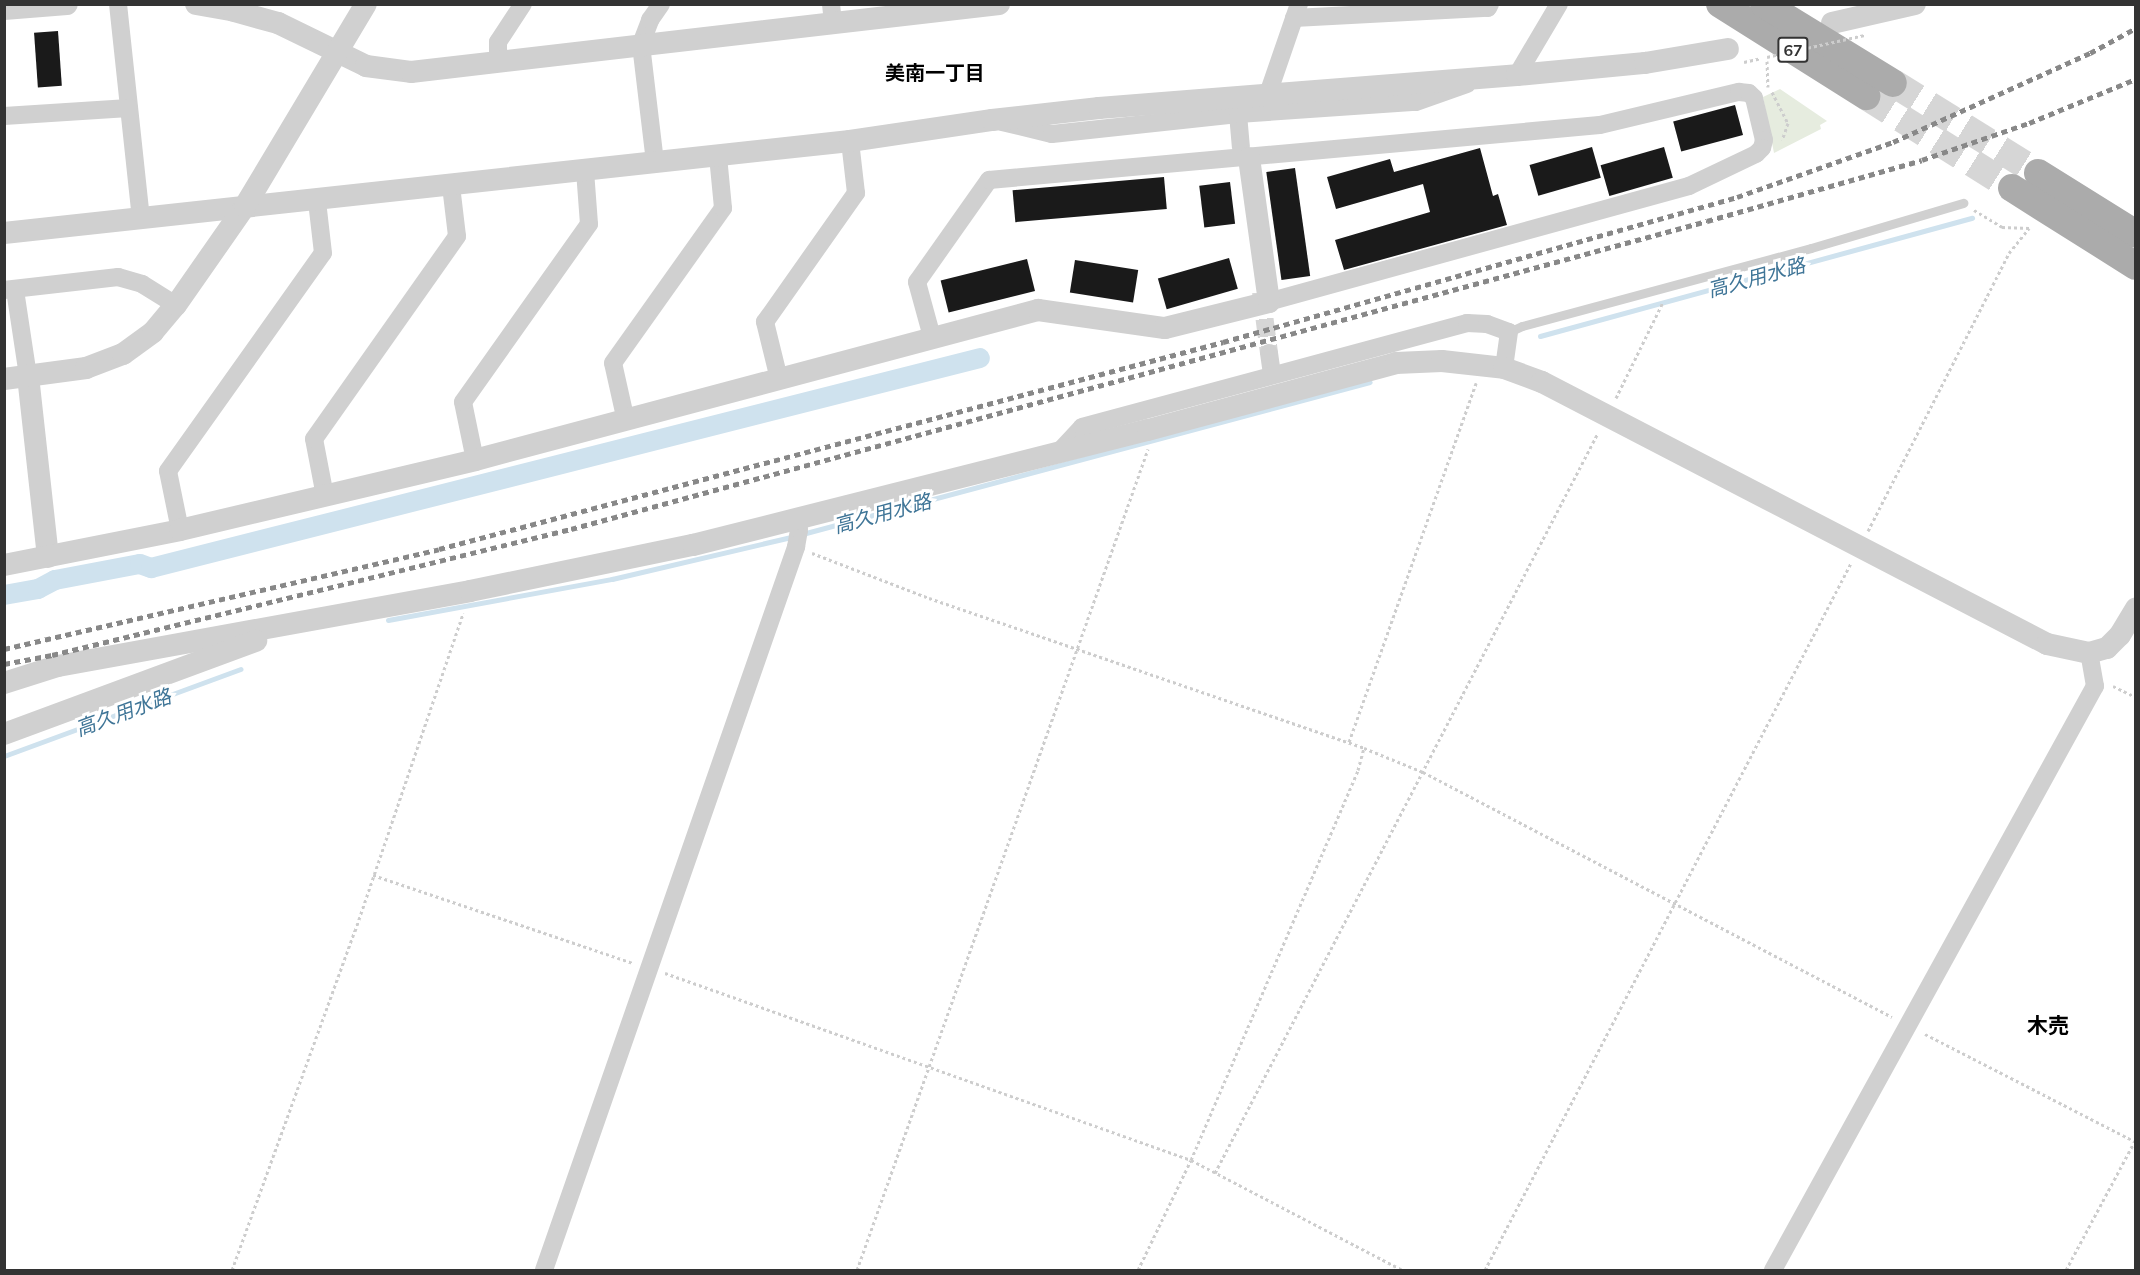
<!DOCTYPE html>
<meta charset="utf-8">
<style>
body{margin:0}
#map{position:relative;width:2140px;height:1275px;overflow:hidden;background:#fff;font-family:Mulish,"Noto Sans JP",sans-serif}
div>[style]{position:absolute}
.green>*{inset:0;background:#e6ecdf}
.stream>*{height:5px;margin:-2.5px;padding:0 2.5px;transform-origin:2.5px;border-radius:2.5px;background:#cfe2ee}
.canal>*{height:20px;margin:-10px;padding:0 10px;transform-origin:10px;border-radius:10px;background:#cfe2ee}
.building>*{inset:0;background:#1a1a1a;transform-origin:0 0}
.minor-tunnel>*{height:18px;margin-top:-9px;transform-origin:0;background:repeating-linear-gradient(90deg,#d6d6d6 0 18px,transparent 0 27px)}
.primary-tunnel>*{height:28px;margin-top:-14px;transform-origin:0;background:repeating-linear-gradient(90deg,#d6d6d6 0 28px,transparent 0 42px)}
.path>*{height:3px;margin-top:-1.5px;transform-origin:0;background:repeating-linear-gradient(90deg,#cdcdcd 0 3px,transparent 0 6px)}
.service>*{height:9px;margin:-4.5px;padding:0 4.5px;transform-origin:4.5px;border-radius:4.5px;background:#d0d0d0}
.minor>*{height:18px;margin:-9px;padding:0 9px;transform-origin:9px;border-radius:9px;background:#d0d0d0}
.tertiary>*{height:22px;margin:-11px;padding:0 11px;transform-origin:11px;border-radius:11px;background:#d0d0d0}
.primary>*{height:28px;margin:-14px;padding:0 14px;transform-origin:14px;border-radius:14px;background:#ababab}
.rail>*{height:4.5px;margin-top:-2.25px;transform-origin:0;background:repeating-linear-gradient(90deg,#888 0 6px,transparent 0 10.5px)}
.path-bridge>*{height:3px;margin-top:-1.5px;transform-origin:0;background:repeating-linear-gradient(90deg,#cdcdcd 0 3px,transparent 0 6px)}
span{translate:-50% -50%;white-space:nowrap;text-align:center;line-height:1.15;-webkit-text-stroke:6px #fff;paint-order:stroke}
.shield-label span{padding:2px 4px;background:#fff;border:2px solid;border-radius:4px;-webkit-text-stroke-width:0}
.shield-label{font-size:16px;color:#333;font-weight:700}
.neighbourhood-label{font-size:20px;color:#000;font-weight:700}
.water-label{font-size:20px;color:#3f7597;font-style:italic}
.quarter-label{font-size:21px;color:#000;font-weight:700}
.frame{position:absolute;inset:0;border:6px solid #333;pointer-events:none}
</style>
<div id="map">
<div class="green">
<div style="clip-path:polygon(1780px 89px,1827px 121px,1820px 125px,1821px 129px,1774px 153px,1763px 97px)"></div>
</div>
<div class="stream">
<div style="left:1540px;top:336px;width:448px;rotate:-15.3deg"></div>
<div style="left:388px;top:620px;width:228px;rotate:-10.4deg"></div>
<div style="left:612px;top:579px;width:184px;rotate:-13.2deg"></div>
<div style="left:791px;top:537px;width:599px;rotate:-14.99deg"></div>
<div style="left:4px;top:756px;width:252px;rotate:-20.2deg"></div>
</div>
<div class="canal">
<div style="left:4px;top:595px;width:35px;rotate:-10deg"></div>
<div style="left:38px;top:589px;width:19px;rotate:-28deg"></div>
<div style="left:55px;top:580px;width:86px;rotate:-10.7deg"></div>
<div style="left:140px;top:564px;width:12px;rotate:20deg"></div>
<div style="left:151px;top:568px;width:855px;rotate:-14.21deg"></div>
</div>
<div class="building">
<div style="left:58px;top:31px;width:55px;height:24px;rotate:86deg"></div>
<div style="left:1735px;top:105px;width:31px;height:64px;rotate:75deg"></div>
<div style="left:1592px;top:147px;width:32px;height:65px;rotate:74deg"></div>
<div style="left:1664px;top:147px;width:32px;height:66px;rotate:74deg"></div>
<div style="clip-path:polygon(1480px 148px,1493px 196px,1498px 194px,1507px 225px,1344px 270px,1335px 240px,1430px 212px,1423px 184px,1336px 209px,1327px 177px,1390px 159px,1394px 172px)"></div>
<div style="left:1295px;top:168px;width:109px;height:29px;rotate:82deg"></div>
<div style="left:1164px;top:177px;width:32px;height:152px;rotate:85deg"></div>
<div style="left:1230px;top:182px;width:42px;height:31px;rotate:83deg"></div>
<div style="left:1229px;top:258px;width:32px;height:74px;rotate:74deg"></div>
<div style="left:1027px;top:259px;width:33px;height:89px;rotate:76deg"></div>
<div style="left:1075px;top:260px;width:64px;height:33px;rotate:9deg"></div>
</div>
<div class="minor-tunnel">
<div style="left:1261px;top:292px;width:62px;rotate:82.5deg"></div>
</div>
<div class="primary-tunnel">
<div style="left:1893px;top:83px;width:171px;rotate:31.8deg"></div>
<div style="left:1866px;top:96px;width:173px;rotate:32.2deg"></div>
</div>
<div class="path">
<div style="left:1767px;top:61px;width:26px;rotate:88deg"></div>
<div style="left:1744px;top:62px;width:17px;rotate:-13deg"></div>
<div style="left:1772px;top:92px;width:35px;rotate:63deg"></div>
<div style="left:1788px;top:123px;width:18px;rotate:109deg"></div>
<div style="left:1974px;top:210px;width:33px;rotate:31deg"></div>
<div style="left:2002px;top:227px;width:27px;rotate:2deg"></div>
<div style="left:1616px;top:398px;width:107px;rotate:-63.9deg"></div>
<div style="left:1868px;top:531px;width:312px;rotate:-63.1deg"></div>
<div style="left:2009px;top:253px;width:32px;rotate:-51deg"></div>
<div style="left:812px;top:553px;width:125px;rotate:21deg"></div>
<div style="left:929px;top:598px;width:460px;rotate:19deg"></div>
<div style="left:1364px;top:748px;width:64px;rotate:22.1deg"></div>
<div style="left:1423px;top:772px;width:529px;rotate:27.58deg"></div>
<div style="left:2113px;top:686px;width:25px;rotate:26deg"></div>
<div style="left:1349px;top:742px;width:381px;rotate:-70.5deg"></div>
<div style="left:373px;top:875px;width:274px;rotate:18.7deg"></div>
<div style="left:665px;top:973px;width:558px;rotate:19.57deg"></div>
<div style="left:1191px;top:1160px;width:238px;rotate:27.5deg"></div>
<div style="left:1925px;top:1034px;width:237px;rotate:27.1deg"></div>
<div style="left:1215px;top:1173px;width:833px;rotate:-62.64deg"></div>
<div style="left:232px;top:1270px;width:361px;rotate:-70.1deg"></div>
<div style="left:355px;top:931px;width:336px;rotate:-71.2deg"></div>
<div style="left:857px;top:1270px;width:871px;rotate:-70.48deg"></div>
<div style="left:1138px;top:1270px;width:122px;rotate:-64.3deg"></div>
<div style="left:1191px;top:1160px;width:424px;rotate:-66.8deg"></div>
<div style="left:1358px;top:770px;width:23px;rotate:-75deg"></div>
<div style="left:1485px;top:1270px;width:796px;rotate:-62.63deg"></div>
<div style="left:2066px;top:1270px;width:149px;rotate:-61.9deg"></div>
</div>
<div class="service">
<div style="left:1509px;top:332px;width:14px;rotate:-25deg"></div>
<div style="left:1522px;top:326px;width:299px;rotate:-15.1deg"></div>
<div style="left:1811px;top:248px;width:159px;rotate:-16.5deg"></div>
</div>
<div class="minor">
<div style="left:118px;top:4px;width:216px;rotate:83.9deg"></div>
<div style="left:831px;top:4px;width:19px;rotate:84deg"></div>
<div style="left:1294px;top:18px;width:194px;rotate:-3deg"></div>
<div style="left:1488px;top:8px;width:4px;rotate:-63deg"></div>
<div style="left:498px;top:62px;width:20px;rotate:-90deg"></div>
<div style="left:498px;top:42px;width:45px;rotate:-56.7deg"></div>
<div style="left:1517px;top:75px;width:82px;rotate:-59.4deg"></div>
<div style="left:1268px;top:94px;width:95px;rotate:-71deg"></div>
<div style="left:1238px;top:114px;width:33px;rotate:85deg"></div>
<div style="left:4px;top:116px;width:125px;rotate:-3.7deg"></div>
<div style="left:1002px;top:122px;width:51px;rotate:13.5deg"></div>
<div style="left:1052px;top:134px;width:187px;rotate:-6.1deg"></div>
<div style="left:1238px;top:114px;width:178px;rotate:-3.9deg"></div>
<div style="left:1416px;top:102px;width:54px;rotate:-19.4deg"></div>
<div style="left:655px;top:162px;width:119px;rotate:-96.8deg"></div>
<div style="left:641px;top:44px;width:26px;rotate:-69deg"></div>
<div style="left:650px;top:20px;width:19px;rotate:-55deg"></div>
<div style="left:4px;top:290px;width:115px;rotate:-6.5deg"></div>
<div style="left:118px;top:277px;width:25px;rotate:16deg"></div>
<div style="left:142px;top:284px;width:40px;rotate:32deg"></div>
<div style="left:15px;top:290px;width:87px;rotate:81.4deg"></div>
<div style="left:932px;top:337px;width:57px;rotate:-105.3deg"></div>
<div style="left:917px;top:282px;width:125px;rotate:-54.8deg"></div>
<div style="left:989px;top:180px;width:613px;rotate:-5.14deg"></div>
<div style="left:1600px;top:125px;width:143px;rotate:-13.4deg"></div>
<div style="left:1739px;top:92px;width:10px;rotate:6deg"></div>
<div style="left:1749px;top:93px;width:7px;rotate:45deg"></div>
<div style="left:1754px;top:98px;width:43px;rotate:76.6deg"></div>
<div style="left:1764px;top:140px;width:8px;rotate:104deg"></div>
<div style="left:1762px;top:148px;width:8px;rotate:135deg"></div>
<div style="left:1756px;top:154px;width:74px;rotate:154.5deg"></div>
<div style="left:1689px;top:186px;width:436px;rotate:164.6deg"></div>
<div style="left:1269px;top:353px;width:22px;rotate:82deg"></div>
<div style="left:779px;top:379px;width:59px;rotate:-103.8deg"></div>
<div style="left:765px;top:322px;width:158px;rotate:-54.8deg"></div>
<div style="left:856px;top:193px;width:52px;rotate:-96.6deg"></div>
<div style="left:626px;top:421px;width:59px;rotate:-102.6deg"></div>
<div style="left:613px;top:363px;width:190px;rotate:-54.6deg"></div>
<div style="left:723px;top:208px;width:52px;rotate:-95.5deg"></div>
<div style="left:1058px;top:453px;width:35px;rotate:-47deg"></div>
<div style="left:1082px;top:427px;width:399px;rotate:-15.1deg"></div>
<div style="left:1467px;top:323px;width:20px;rotate:3deg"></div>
<div style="left:1487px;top:324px;width:23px;rotate:20deg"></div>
<div style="left:1509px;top:332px;width:36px;rotate:98deg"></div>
<div style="left:475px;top:460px;width:59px;rotate:-101.7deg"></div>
<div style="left:463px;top:402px;width:218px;rotate:-54.7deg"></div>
<div style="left:589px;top:224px;width:53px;rotate:-94.3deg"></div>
<div style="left:325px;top:496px;width:58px;rotate:-100.9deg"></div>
<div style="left:314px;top:439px;width:248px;rotate:-54.8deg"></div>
<div style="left:457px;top:236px;width:50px;rotate:-96.8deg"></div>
<div style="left:180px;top:530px;width:60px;rotate:-101.5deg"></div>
<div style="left:168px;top:471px;width:267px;rotate:-54.6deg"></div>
<div style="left:323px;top:253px;width:52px;rotate:-96.6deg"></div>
<div style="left:544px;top:1270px;width:766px;rotate:-70.78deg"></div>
<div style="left:796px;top:547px;width:17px;rotate:-80deg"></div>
<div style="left:799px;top:530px;width:11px;rotate:-95deg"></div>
<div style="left:1773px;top:1270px;width:667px;rotate:-61.13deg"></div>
<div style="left:2095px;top:686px;width:34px;rotate:-100deg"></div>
</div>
<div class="tertiary">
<div style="left:196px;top:4px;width:39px;rotate:10deg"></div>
<div style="left:234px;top:11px;width:46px;rotate:15.3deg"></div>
<div style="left:278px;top:23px;width:98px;rotate:26deg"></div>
<div style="left:366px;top:66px;width:45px;rotate:7.6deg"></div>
<div style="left:411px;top:72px;width:592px;rotate:-6.6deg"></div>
<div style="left:4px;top:9px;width:63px;rotate:-4.5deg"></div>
<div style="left:1832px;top:23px;width:85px;rotate:-12.9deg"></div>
<div style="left:4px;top:233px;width:851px;rotate:-6.21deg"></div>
<div style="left:850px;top:141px;width:144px;rotate:-8.4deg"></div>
<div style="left:992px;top:120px;width:108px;rotate:-6.4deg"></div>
<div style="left:1099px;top:108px;width:419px;rotate:-4.5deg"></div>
<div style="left:1517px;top:75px;width:129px;rotate:-5.4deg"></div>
<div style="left:1645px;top:63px;width:84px;rotate:-9.6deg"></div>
<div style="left:28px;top:376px;width:182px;rotate:83.7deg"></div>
<div style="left:4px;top:379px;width:83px;rotate:-7.6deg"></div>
<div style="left:86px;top:368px;width:40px;rotate:-21deg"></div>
<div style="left:123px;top:354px;width:37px;rotate:-36deg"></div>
<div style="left:153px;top:332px;width:35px;rotate:-50deg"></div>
<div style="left:176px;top:305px;width:121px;rotate:-55.1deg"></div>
<div style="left:245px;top:206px;width:235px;rotate:-59.1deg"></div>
<div style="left:4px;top:565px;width:179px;rotate:-11.2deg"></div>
<div style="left:180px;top:530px;width:303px;rotate:-13.3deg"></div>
<div style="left:475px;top:460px;width:583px;rotate:-14.92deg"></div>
<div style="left:1038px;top:310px;width:128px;rotate:8.1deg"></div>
<div style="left:1165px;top:328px;width:107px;rotate:-14deg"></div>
<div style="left:1269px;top:302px;width:145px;rotate:-97.9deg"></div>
<div style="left:4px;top:683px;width:57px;rotate:-17.5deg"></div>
<div style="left:58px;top:666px;width:419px;rotate:-10.3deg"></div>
<div style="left:470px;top:591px;width:228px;rotate:-11.7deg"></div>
<div style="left:693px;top:545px;width:469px;rotate:-14.2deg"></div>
<div style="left:1148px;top:430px;width:257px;rotate:-15.1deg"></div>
<div style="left:1396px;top:363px;width:46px;rotate:-2.5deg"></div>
<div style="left:1442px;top:361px;width:62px;rotate:6.4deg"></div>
<div style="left:1504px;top:368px;width:40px;rotate:20.2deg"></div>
<div style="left:1542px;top:382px;width:569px;rotate:27.42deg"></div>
<div style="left:2047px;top:644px;width:43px;rotate:12.1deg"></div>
<div style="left:2089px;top:653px;width:19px;rotate:-16deg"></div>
<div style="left:2107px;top:648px;width:18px;rotate:-45deg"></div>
<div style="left:2120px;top:635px;width:31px;rotate:-59deg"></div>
<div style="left:4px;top:734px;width:269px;rotate:-20.3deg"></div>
</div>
<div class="primary">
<div style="left:1720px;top:4px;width:173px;rotate:32.2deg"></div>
<div style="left:1764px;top:4px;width:151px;rotate:31.5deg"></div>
<div style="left:2038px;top:173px;width:115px;rotate:31.9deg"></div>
<div style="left:2012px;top:188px;width:146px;rotate:32.2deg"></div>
</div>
<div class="rail">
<div style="left:4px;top:649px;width:446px;rotate:-12.9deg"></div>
<div style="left:439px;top:549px;width:811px;rotate:-14.79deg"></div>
<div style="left:1223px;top:342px;width:534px;rotate:-15.75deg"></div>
<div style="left:1737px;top:197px;width:165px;rotate:-19.4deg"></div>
<div style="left:1893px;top:142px;width:216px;rotate:-24.3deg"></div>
<div style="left:2090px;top:53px;width:52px;rotate:-28.5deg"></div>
<div style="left:4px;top:664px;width:49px;rotate:-10.6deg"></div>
<div style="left:52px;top:655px;width:534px;rotate:-13.65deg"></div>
<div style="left:571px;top:529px;width:1177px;rotate:-15.17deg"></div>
<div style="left:1707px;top:221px;width:223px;rotate:-15.8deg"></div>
<div style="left:1922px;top:160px;width:113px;rotate:-19.1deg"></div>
<div style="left:2029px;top:123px;width:116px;rotate:-22.4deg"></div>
</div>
<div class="path-bridge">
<div style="left:1767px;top:57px;width:100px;rotate:-12.7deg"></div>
</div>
<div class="shield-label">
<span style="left:1793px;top:50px">67</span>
</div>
<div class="neighbourhood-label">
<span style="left:935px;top:72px">美南一丁目</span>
</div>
<div class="water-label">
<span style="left:1756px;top:277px;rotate:-15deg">高久用水路</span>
<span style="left:882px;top:513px;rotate:-15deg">高久用水路</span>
<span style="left:123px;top:712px;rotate:-20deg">高久用水路</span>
</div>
<div class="quarter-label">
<span style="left:2048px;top:1025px">木売</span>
</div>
<div class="frame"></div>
</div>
